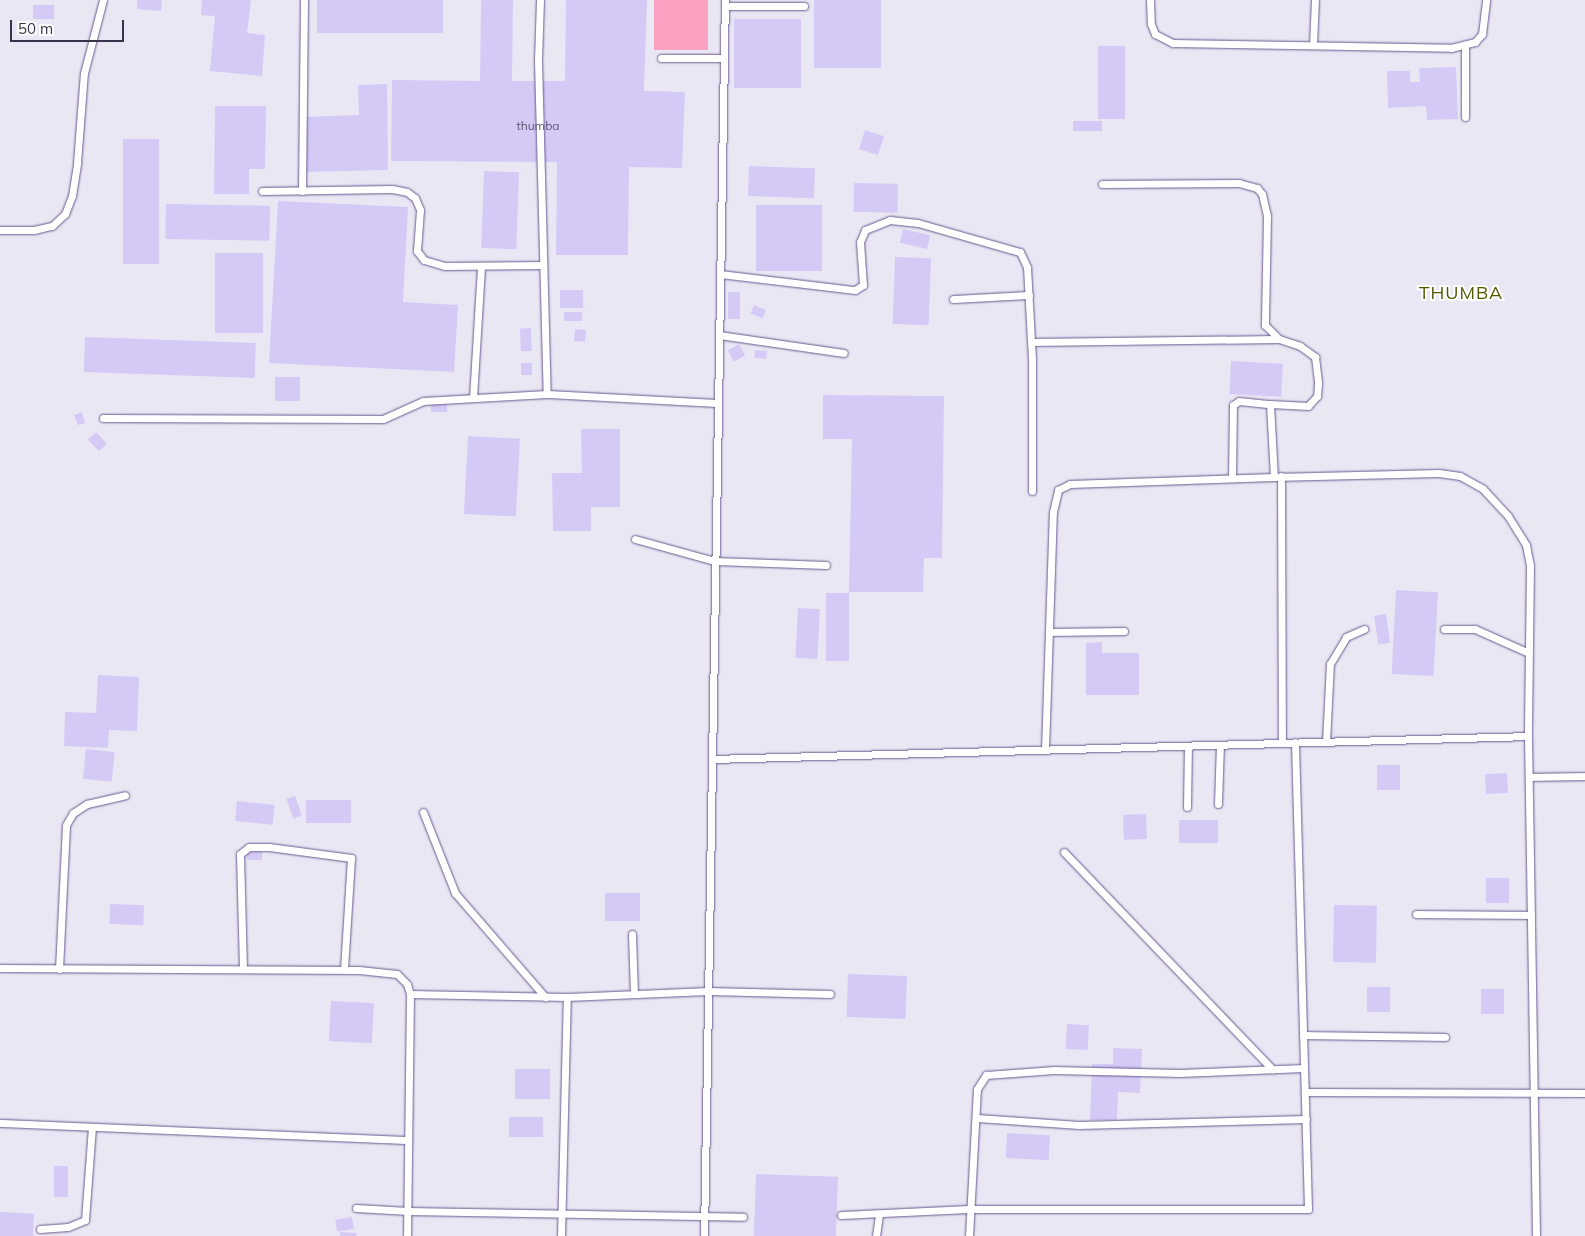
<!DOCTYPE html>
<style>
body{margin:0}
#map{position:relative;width:1585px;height:1236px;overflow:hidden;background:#eae7f4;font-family:Mulish,sans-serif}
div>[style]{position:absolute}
.green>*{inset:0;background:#fda1c2;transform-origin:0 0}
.building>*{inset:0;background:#d5caf6;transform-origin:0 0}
.roads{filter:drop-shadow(0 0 1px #68578f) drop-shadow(0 0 1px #68578f)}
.lane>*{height:7px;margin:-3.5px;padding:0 3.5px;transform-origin:3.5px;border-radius:3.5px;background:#fff}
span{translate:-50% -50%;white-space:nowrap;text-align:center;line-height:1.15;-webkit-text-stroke:4px #fff;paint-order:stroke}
.number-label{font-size:12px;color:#605876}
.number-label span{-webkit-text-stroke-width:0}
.quarter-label{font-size:18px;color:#505a03;letter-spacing:1px}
.scale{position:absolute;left:10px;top:20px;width:114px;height:22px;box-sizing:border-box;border:2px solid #39324b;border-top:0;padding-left:6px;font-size:15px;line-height:18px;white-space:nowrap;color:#39324b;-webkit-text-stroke:4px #fff;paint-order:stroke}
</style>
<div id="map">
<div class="green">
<div style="left:654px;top:0;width:54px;height:50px"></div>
</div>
<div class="building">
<div style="clip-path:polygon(137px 0,162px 0,161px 11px,137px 9px)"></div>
<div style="clip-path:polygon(202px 0,251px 0,247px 33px,265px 35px,262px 76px,210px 71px,215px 16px,201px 15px)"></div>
<div style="left:317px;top:0;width:126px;height:33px"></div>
<div style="clip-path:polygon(481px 0,513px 0,512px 81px,565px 81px,566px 0,647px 0,644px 91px,685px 92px,682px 168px,629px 167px,628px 255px,556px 255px,557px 162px,391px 161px,392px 80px,480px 81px)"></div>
<div style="left:814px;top:0;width:67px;height:68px"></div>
<div style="left:54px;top:5px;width:14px;height:21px;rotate:90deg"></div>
<div style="left:734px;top:19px;width:67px;height:69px"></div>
<div style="left:1125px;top:46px;width:73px;height:27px;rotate:90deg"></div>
<div style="clip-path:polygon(1456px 67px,1458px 119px,1427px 120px,1426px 106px,1388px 108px,1387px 71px,1410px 71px,1410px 82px,1420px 82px,1419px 68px)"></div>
<div style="clip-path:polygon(387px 84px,388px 170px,304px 172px,303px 117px,359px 115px,358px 85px)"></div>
<div style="clip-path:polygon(215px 106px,266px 106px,265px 169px,249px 169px,249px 194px,214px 194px)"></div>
<div style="left:1073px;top:121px;width:29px;height:10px"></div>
<div style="left:865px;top:130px;width:20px;height:20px;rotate:18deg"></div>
<div style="left:123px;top:139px;width:36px;height:125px"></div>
<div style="left:749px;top:166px;width:66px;height:30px;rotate:2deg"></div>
<div style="left:484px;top:171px;width:35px;height:77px;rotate:2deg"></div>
<div style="left:854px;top:183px;width:44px;height:29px;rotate:1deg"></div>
<div style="clip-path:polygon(278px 201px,408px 207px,403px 302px,458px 305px,454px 372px,269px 363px)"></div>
<div style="left:166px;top:204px;width:104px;height:35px;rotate:1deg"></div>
<div style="left:756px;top:205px;width:66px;height:66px"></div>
<div style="left:903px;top:229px;width:28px;height:14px;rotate:13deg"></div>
<div style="left:215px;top:253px;width:48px;height:80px"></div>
<div style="left:895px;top:257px;width:36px;height:67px;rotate:2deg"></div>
<div style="left:560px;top:290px;width:23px;height:18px"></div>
<div style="left:728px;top:292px;width:12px;height:27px"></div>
<div style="left:754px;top:305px;width:13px;height:9px;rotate:23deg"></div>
<div style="left:582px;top:312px;width:9px;height:18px;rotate:90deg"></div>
<div style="left:531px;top:328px;width:23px;height:11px;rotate:88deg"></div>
<div style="left:575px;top:329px;width:11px;height:12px;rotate:5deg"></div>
<div style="left:85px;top:337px;width:171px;height:35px;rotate:2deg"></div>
<div style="left:739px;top:344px;width:13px;height:13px;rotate:61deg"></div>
<div style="left:755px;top:350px;width:12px;height:8px;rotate:5deg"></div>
<div style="left:1231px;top:361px;width:52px;height:33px;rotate:3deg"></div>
<div style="left:532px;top:363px;width:12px;height:11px;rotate:90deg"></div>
<div style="left:300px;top:377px;width:24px;height:25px;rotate:90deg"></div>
<div style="clip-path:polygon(823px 395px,944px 396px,942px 558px,924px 558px,923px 592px,849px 592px,852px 439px,823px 439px)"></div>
<div style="left:447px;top:402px;width:10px;height:16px;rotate:90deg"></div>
<div style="clip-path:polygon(82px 412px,85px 423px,78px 425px,74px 415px)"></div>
<div style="clip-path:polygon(581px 429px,620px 429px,620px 507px,591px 507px,591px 531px,553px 531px,552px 473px,582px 473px)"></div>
<div style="left:96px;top:432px;width:16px;height:11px;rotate:47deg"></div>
<div style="left:468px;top:436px;width:52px;height:78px;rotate:3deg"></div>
<div style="left:1396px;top:590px;width:42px;height:84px;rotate:3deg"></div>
<div style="left:826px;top:593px;width:23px;height:68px"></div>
<div style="left:798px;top:608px;width:22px;height:50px;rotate:3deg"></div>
<div style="left:1386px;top:614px;width:29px;height:12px;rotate:82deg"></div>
<div style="clip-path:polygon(1102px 642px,1102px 653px,1139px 653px,1139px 695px,1086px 695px,1086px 643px)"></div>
<div style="clip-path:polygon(98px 675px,139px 677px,137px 731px,109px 730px,108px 748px,64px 746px,65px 712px,96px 713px)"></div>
<div style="left:86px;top:749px;width:29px;height:30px;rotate:6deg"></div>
<div style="left:1377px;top:765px;width:23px;height:25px"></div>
<div style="left:1507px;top:773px;width:20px;height:22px;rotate:87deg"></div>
<div style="left:295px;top:796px;width:21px;height:9px;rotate:71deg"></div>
<div style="left:351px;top:800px;width:23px;height:45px;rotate:90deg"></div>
<div style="left:237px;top:801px;width:38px;height:20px;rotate:6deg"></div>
<div style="left:1146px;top:814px;width:25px;height:23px;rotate:88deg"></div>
<div style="left:1218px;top:820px;width:23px;height:39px;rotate:90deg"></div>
<div style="left:262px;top:852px;width:8px;height:15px;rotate:90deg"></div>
<div style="left:1486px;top:878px;width:23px;height:25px"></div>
<div style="left:640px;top:893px;width:28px;height:35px;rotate:90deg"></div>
<div style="left:110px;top:904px;width:34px;height:20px;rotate:2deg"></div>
<div style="left:1334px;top:905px;width:43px;height:57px;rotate:1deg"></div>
<div style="left:848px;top:974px;width:59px;height:43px;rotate:2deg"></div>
<div style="left:1367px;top:987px;width:23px;height:25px"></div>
<div style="left:1481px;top:989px;width:23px;height:25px"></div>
<div style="left:331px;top:1001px;width:43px;height:40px;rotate:3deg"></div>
<div style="left:1067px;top:1024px;width:22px;height:25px;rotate:3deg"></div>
<div style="clip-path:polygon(1113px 1048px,1142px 1049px,1140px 1093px,1118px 1092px,1117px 1120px,1090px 1120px,1092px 1064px,1113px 1064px)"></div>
<div style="left:515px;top:1069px;width:35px;height:30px"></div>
<div style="left:543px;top:1117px;width:20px;height:34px;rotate:90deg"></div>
<div style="left:1007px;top:1133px;width:43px;height:25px;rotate:3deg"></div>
<div style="left:54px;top:1166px;width:14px;height:31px"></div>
<div style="left:756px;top:1174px;width:82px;height:62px;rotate:2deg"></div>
<div style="left:0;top:1212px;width:34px;height:24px;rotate:3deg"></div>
<div style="left:352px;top:1217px;width:12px;height:17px;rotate:81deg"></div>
<div style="clip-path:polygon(340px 1232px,357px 1233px,356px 1236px,340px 1236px)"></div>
</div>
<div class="roads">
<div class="lane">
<div style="left:540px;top:0;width:61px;rotate:91.9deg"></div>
<div style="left:538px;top:61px;width:333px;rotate:88.5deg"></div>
<div style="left:547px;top:394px;width:171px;rotate:3deg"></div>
<div style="left:1150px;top:0;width:24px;rotate:88deg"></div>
<div style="left:1151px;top:24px;width:11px;rotate:68deg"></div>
<div style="left:1155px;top:34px;width:20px;rotate:27deg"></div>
<div style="left:1173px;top:43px;width:278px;rotate:1deg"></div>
<div style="left:1451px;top:48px;width:25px;rotate:-14deg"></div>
<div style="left:1475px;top:42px;width:11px;rotate:-49deg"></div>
<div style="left:1482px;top:34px;width:34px;rotate:-83deg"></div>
<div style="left:725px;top:6px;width:79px"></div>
<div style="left:1313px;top:45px;width:45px;rotate:-87.5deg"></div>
<div style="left:661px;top:58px;width:63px"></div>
<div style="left:1465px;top:117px;width:71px;rotate:-90deg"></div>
<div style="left:1102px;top:184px;width:137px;rotate:-0.4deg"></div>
<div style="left:1239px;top:183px;width:19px;rotate:16deg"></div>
<div style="left:1257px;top:188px;width:8px;rotate:50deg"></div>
<div style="left:1262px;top:194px;width:23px;rotate:77deg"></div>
<div style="left:1267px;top:216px;width:109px;rotate:91.1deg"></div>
<div style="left:1265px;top:325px;width:20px;rotate:45deg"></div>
<div style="left:1279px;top:339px;width:22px;rotate:18deg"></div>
<div style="left:1300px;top:346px;width:19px;rotate:36deg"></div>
<div style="left:1315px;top:357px;width:26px;rotate:83deg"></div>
<div style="left:1318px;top:383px;width:13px;rotate:94deg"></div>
<div style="left:1317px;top:396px;width:13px;rotate:132deg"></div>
<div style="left:1308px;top:406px;width:38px;rotate:-177deg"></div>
<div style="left:1270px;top:404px;width:73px;rotate:86.9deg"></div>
<div style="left:262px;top:191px;width:130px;rotate:-0.9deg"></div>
<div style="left:392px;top:189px;width:15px;rotate:11deg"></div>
<div style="left:407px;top:192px;width:10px;rotate:37deg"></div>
<div style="left:415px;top:198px;width:13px;rotate:67deg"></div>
<div style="left:420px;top:210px;width:41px;rotate:94.2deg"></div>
<div style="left:417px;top:251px;width:11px;rotate:52deg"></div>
<div style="left:424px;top:260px;width:22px;rotate:16deg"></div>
<div style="left:445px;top:266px;width:98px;rotate:-0.6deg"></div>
<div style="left:302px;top:191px;width:191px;rotate:-89.4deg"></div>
<div style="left:0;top:230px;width:34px"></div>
<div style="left:34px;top:230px;width:18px;rotate:-13deg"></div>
<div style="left:52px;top:226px;width:18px;rotate:-43deg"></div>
<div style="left:65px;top:214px;width:19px;rotate:-69deg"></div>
<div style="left:72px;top:196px;width:33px;rotate:-81deg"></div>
<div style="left:77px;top:163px;width:90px;rotate:-85.6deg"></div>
<div style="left:84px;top:73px;width:75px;rotate:-75.4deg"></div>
<div style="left:720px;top:274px;width:136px;rotate:6.8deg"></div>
<div style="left:855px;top:290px;width:9px;rotate:-32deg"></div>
<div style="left:863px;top:285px;width:43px;rotate:-94deg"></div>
<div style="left:860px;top:242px;width:13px;rotate:-67deg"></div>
<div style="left:865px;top:230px;width:27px;rotate:-22deg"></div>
<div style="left:890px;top:220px;width:28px;rotate:6deg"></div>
<div style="left:918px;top:223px;width:106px;rotate:15.9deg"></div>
<div style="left:1020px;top:252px;width:17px;rotate:65deg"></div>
<div style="left:1027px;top:267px;width:93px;rotate:86.9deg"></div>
<div style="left:1032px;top:360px;width:131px;rotate:90deg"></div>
<div style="left:953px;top:299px;width:76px;rotate:-3deg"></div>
<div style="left:719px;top:335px;width:126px;rotate:8.2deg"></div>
<div style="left:1031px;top:342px;width:247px;rotate:-0.7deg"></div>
<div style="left:473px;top:398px;width:132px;rotate:-86.5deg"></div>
<div style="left:103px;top:418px;width:280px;rotate:0.2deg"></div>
<div style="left:383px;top:419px;width:44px;rotate:-24.2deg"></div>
<div style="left:423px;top:401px;width:124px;rotate:-3.2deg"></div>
<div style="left:1281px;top:476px;width:267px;rotate:89.8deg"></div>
<div style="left:1232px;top:478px;width:73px;rotate:-89.2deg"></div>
<div style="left:1233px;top:405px;width:7px;rotate:-34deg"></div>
<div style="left:1239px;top:401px;width:31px;rotate:6deg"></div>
<div style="left:635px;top:539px;width:83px;rotate:15.4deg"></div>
<div style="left:715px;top:561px;width:111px;rotate:2.1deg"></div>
<div style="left:1444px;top:629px;width:31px"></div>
<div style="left:1475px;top:629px;width:59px;rotate:24deg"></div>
<div style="left:1049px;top:632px;width:75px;rotate:-0.8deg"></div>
<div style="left:1326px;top:742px;width:78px;rotate:-87.1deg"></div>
<div style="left:1330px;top:664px;width:31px;rotate:-59deg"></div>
<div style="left:1346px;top:637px;width:20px;rotate:-24deg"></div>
<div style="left:1045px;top:750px;width:238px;rotate:-88.1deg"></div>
<div style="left:1053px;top:512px;width:23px;rotate:-77deg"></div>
<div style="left:1058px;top:490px;width:13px;rotate:-27deg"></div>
<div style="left:1070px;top:484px;width:204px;rotate:-2deg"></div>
<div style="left:1274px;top:477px;width:165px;rotate:-1.4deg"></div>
<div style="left:1439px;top:473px;width:21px;rotate:8deg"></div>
<div style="left:1460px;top:476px;width:26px;rotate:29deg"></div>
<div style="left:1483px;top:489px;width:37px;rotate:47deg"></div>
<div style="left:1508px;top:516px;width:34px;rotate:58deg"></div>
<div style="left:1526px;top:545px;width:20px;rotate:79deg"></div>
<div style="left:1530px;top:565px;width:171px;rotate:90.7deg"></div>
<div style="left:712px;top:759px;width:816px;rotate:-1.61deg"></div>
<div style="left:1528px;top:736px;width:500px;rotate:89.08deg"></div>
<div style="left:1529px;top:777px;width:56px;rotate:-1deg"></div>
<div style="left:1218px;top:804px;width:59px;rotate:-88.1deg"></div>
<div style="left:1187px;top:807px;width:61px;rotate:-89.1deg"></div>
<div style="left:423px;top:812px;width:87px;rotate:68.4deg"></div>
<div style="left:455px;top:893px;width:138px;rotate:49.1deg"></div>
<div style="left:1064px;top:852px;width:301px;rotate:46.2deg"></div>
<div style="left:1416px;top:914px;width:115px;rotate:0.5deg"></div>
<div style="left:632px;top:934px;width:59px;rotate:88.1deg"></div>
<div style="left:0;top:968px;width:359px;rotate:0.3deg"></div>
<div style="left:359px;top:970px;width:38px;rotate:6deg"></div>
<div style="left:397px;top:974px;width:14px;rotate:45deg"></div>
<div style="left:407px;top:984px;width:10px;rotate:73deg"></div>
<div style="left:410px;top:994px;width:242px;rotate:90.7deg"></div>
<div style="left:59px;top:969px;width:144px;rotate:-87.2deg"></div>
<div style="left:66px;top:825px;width:14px;rotate:-60deg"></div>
<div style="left:73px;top:813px;width:17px;rotate:-33deg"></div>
<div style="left:87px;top:804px;width:39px;rotate:-13deg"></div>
<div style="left:243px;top:969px;width:115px;rotate:-91.5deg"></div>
<div style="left:240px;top:854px;width:11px;rotate:-38deg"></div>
<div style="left:249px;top:847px;width:20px"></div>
<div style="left:269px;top:847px;width:83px;rotate:7.6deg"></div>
<div style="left:351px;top:858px;width:112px;rotate:93.6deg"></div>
<div style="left:410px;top:994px;width:157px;rotate:1.1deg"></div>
<div style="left:567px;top:997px;width:141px;rotate:-2.4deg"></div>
<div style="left:708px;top:991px;width:122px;rotate:1.4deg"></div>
<div style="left:1303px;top:1035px;width:142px;rotate:0.8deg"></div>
<div style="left:1305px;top:1092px;width:280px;rotate:0.2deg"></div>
<div style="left:977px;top:1118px;width:102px;rotate:3.9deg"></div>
<div style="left:1079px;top:1125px;width:227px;rotate:-1.5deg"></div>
<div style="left:0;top:1123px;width:408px;rotate:2.4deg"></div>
<div style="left:356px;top:1208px;width:52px;rotate:3.3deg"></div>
<div style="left:408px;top:1211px;width:335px;rotate:1deg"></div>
<div style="left:841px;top:1215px;width:128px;rotate:-2.7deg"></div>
<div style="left:969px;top:1209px;width:339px"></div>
<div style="left:1308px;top:1209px;width:467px;rotate:-91.6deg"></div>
<div style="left:40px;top:1229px;width:28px;rotate:-4deg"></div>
<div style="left:68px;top:1227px;width:18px;rotate:-22deg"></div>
<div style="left:85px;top:1220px;width:93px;rotate:-85.7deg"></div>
<div style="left:561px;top:1236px;width:239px;rotate:-88.6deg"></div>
<div style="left:704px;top:1236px;width:1236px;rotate:-89.03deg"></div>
<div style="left:876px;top:1236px;width:22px;rotate:-82deg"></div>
<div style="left:969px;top:1236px;width:147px;rotate:-86.9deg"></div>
<div style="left:977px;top:1089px;width:17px;rotate:-57deg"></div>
<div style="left:986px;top:1075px;width:68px;rotate:-4.2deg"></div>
<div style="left:1054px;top:1070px;width:126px;rotate:1.4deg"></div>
<div style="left:1180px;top:1073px;width:124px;rotate:-2.3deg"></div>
</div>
</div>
<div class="number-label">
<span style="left:538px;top:126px">thumba</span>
</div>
<div class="quarter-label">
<span style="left:1461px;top:293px">THUMBA</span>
</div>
<div class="scale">50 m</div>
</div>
